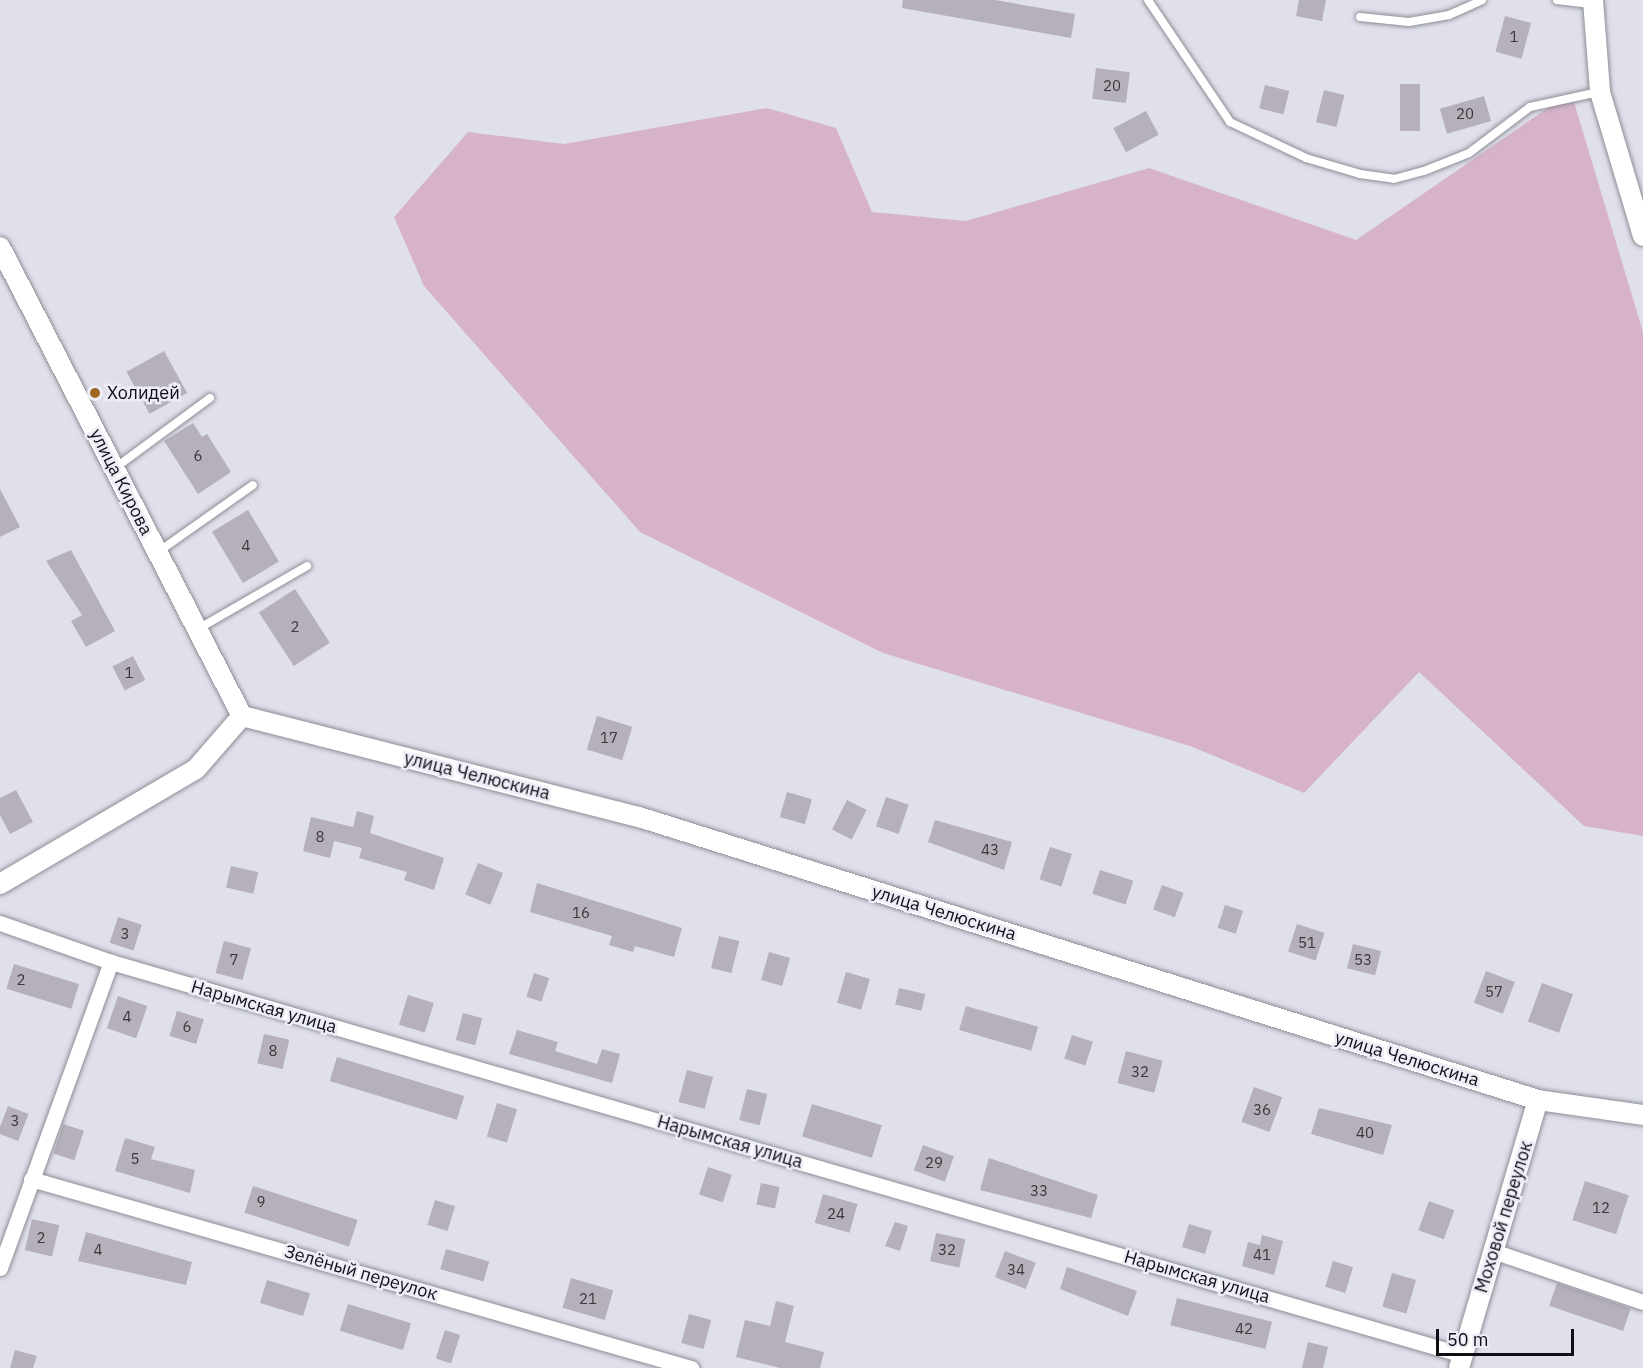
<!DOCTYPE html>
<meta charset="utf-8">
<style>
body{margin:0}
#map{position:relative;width:1643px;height:1368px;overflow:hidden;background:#dfe0ea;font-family:"IBM Plex Sans",sans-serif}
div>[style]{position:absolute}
.green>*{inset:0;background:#d6b3c9}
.building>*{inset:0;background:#b5b0b9;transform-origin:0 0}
.roads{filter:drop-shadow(0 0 2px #8d8e97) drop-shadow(0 0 2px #8d8e97)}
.service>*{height:8px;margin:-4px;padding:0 4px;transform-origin:4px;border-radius:4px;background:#fff}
.minor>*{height:15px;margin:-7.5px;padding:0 7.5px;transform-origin:7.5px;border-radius:7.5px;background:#fff}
.tertiary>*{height:20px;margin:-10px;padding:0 10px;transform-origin:10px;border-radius:10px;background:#fff}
.dots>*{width:16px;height:16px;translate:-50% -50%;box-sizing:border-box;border:3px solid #ecedf7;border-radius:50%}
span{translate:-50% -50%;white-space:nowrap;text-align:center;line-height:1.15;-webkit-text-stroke:5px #ecedf7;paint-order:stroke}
.number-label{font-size:15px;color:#39383d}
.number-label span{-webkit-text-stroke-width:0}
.poi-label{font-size:18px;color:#101014}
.left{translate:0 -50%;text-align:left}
.street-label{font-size:18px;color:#101014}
.scale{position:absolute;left:1436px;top:1329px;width:138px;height:27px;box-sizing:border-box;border:3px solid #101014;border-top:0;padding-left:8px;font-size:18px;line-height:21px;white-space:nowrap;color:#101014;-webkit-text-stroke:4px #ecedf7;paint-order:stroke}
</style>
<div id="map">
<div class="green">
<div style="clip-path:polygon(1571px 92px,1643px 332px,1643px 836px,1584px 826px,1419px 672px,1304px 793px,1190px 746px,883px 653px,640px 532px,424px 286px,394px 217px,468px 132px,564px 144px,767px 108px,836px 128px,872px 212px,966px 221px,1149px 168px,1356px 240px)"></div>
</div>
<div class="building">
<div style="clip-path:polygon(903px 0,995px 0,1075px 14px,1071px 38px,902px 8px)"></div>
<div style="clip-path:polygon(1299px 0,1326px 0,1322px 21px,1296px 16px)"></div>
<div style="left:1505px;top:16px;width:27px;height:37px;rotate:15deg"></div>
<div style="left:1096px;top:68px;width:34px;height:31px;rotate:7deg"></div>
<div style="left:1400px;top:84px;width:20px;height:47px"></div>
<div style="left:1265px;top:85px;width:25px;height:24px;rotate:14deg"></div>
<div style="left:1324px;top:90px;width:21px;height:33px;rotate:14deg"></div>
<div style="left:1484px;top:96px;width:26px;height:46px;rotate:74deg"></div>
<div style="left:1146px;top:111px;width:27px;height:37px;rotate:62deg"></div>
<div style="left:164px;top:351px;width:48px;height:43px;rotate:61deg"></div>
<div style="clip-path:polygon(193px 423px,202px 437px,207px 434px,231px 472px,198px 494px,164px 441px)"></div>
<div style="clip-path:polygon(0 489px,20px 527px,0 537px)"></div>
<div style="left:248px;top:510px;width:60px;height:42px;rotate:59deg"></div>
<div style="clip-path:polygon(71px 550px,115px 631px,86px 647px,71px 621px,82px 615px,46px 561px)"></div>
<div style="left:295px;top:589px;width:64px;height:43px;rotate:57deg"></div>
<div style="left:133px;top:656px;width:27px;height:23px;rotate:63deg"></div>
<div style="left:597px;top:716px;width:37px;height:35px;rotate:17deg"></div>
<div style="clip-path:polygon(16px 790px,33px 822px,10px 834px,0 815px,0 798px)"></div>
<div style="left:787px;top:792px;width:26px;height:26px;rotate:16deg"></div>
<div style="left:886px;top:797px;width:24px;height:31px;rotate:19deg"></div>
<div style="left:847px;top:800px;width:22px;height:33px;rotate:27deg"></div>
<div style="clip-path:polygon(357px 811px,374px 816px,370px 833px,444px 858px,434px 890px,404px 880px,407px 872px,359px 858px,362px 848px,334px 841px,330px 858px,303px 851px,311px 817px,353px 827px)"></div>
<div style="clip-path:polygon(935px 820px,1012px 842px,1004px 870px,928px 842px)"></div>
<div style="left:1050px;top:847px;width:23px;height:34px;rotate:18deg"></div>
<div style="left:478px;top:863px;width:27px;height:34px;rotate:22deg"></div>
<div style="left:231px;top:866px;width:28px;height:22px;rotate:13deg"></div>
<div style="left:1100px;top:870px;width:35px;height:25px;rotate:18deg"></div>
<div style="clip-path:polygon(537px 883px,682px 928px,674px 957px,635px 946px,633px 952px,609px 945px,612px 936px,530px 912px)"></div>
<div style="left:1162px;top:885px;width:23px;height:26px;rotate:20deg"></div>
<div style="left:1225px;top:905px;width:19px;height:24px;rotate:18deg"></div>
<div style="left:118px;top:917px;width:25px;height:27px;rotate:18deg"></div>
<div style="left:1297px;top:924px;width:29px;height:29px;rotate:18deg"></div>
<div style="left:719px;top:936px;width:21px;height:33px;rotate:14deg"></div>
<div style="left:224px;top:941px;width:28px;height:33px;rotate:15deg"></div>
<div style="left:1353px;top:944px;width:29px;height:25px;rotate:14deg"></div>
<div style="left:769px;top:952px;width:22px;height:29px;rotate:16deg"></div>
<div style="left:14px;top:964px;width:68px;height:26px;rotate:17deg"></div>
<div style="left:1486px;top:971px;width:31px;height:34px;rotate:21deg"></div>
<div style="left:846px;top:972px;width:25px;height:32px;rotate:16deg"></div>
<div style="left:534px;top:973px;width:16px;height:25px;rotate:18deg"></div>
<div style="left:1542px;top:983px;width:33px;height:41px;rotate:20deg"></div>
<div style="left:899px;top:988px;width:27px;height:17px;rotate:13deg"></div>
<div style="left:408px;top:995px;width:27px;height:31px;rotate:17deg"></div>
<div style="left:118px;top:996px;width:31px;height:34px;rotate:19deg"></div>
<div style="left:966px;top:1006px;width:75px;height:25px;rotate:16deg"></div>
<div style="left:177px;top:1011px;width:28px;height:26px;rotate:17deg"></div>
<div style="left:463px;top:1013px;width:20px;height:28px;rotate:15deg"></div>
<div style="clip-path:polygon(517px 1030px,558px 1042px,555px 1051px,597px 1064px,602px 1049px,620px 1054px,612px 1083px,509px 1054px)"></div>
<div style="left:264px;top:1034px;width:26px;height:30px;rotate:13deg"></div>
<div style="left:1072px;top:1035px;width:22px;height:25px;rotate:18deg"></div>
<div style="left:1126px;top:1051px;width:38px;height:33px;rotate:15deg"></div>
<div style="left:337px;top:1057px;width:133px;height:25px;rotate:17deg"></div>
<div style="left:687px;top:1070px;width:27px;height:33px;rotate:15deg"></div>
<div style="left:1254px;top:1087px;width:30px;height:37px;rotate:20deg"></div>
<div style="left:747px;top:1089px;width:21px;height:32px;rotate:14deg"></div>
<div style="left:497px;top:1103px;width:21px;height:35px;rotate:17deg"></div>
<div style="left:812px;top:1104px;width:73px;height:34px;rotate:17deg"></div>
<div style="left:8px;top:1106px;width:22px;height:29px;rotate:21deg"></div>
<div style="clip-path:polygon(1319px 1108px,1392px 1125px,1383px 1155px,1311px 1134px)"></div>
<div style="left:63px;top:1124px;width:22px;height:31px;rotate:18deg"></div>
<div style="clip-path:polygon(125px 1138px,155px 1147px,151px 1159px,195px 1170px,190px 1193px,115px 1171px)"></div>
<div style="left:923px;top:1145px;width:33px;height:27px;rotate:20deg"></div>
<div style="clip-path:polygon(989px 1158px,1098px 1195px,1091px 1218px,980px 1190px)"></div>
<div style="left:708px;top:1167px;width:25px;height:29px;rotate:18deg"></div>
<div style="left:1585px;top:1181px;width:46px;height:41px;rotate:18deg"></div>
<div style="left:761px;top:1183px;width:19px;height:22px;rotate:12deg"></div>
<div style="left:253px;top:1186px;width:110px;height:28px;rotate:18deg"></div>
<div style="left:823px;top:1194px;width:36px;height:30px;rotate:16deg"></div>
<div style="left:435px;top:1200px;width:21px;height:26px;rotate:17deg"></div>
<div style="left:1429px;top:1201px;width:27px;height:31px;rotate:20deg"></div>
<div style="left:32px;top:1219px;width:28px;height:32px;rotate:13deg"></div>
<div style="clip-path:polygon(895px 1222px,908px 1226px,900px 1251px,885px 1246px)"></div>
<div style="left:1189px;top:1224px;width:24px;height:24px;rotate:17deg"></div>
<div style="clip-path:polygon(86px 1232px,192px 1262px,186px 1285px,78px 1261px)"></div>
<div style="left:936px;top:1233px;width:30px;height:29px;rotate:12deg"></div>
<div style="clip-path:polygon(1262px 1235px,1283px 1241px,1274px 1275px,1242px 1266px,1248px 1242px,1260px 1245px)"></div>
<div style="left:446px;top:1249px;width:45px;height:21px;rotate:16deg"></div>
<div style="left:1005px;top:1251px;width:33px;height:28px;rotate:21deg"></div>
<div style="left:1333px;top:1261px;width:21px;height:27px;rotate:17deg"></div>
<div style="clip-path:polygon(1067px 1267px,1137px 1291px,1128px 1316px,1060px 1289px)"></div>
<div style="left:1392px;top:1273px;width:25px;height:35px;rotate:16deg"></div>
<div style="left:571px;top:1278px;width:44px;height:31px;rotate:16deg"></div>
<div style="left:267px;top:1280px;width:45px;height:24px;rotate:17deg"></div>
<div style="left:1557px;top:1283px;width:78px;height:24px;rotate:19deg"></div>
<div style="left:1177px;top:1298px;width:98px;height:28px;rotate:14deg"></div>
<div style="clip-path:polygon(776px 1301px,794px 1306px,785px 1342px,824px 1352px,820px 1368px,780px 1368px,736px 1357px,745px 1320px,770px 1326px)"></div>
<div style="left:348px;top:1304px;width:66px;height:28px;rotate:17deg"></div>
<div style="left:689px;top:1314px;width:23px;height:30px;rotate:15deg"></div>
<div style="left:445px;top:1330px;width:16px;height:30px;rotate:18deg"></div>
<div style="clip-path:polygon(1308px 1342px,1328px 1347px,1323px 1368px,1302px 1368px)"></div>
<div style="clip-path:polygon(15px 1350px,37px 1356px,33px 1368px,10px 1368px)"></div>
</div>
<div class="roads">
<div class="service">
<div style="left:1148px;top:0;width:147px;rotate:56.1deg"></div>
<div style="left:1230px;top:122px;width:84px;rotate:25.3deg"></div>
<div style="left:1306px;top:158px;width:56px;rotate:16.5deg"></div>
<div style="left:1360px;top:174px;width:34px;rotate:8deg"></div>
<div style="left:1394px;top:179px;width:31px;rotate:-15deg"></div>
<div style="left:1424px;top:171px;width:48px;rotate:-21.8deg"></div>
<div style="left:1469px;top:153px;width:76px;rotate:-37deg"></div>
<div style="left:1530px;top:107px;width:70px;rotate:-12.4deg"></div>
<div style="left:1557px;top:0;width:35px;rotate:7deg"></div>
<div style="left:1360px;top:17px;width:49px;rotate:5.8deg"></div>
<div style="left:1409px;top:22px;width:41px;rotate:-9.9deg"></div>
<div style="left:1449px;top:15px;width:36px;rotate:-24deg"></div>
<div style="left:115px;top:468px;width:118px;rotate:-36.4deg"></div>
<div style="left:158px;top:552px;width:116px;rotate:-35.2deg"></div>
<div style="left:198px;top:629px;width:126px;rotate:-30deg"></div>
</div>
<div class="minor">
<div style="left:0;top:923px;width:118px;rotate:19.4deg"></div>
<div style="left:111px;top:962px;width:1408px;rotate:16.21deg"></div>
<div style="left:31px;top:1179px;width:687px;rotate:15.98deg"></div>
<div style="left:1493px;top:1251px;width:158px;rotate:18.8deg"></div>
<div style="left:0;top:1268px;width:326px;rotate:-70.1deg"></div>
</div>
<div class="tertiary">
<div style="left:1593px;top:0;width:92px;rotate:85.6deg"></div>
<div style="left:1600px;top:92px;width:150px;rotate:73.4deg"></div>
<div style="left:0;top:247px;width:528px;rotate:62.71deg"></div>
<div style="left:242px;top:716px;width:410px;rotate:14.3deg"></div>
<div style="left:639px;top:817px;width:942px;rotate:17.47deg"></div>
<div style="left:1538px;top:1100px;width:106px;rotate:8.1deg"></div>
<div style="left:0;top:884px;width:227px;rotate:-30.4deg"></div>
<div style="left:196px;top:769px;width:70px;rotate:-49deg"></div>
<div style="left:1459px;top:1368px;width:279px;rotate:-73.6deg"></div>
</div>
</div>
<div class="dots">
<div style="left:95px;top:393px;background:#9e6722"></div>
</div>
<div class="number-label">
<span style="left:1514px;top:37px">1</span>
<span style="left:1112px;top:86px">20</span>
<span style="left:1465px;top:114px">20</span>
<span style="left:198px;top:456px">6</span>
<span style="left:246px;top:546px">4</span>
<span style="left:295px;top:627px">2</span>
<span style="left:129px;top:673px">1</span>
<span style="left:609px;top:738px">17</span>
<span style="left:320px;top:837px">8</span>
<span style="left:990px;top:850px">43</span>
<span style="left:581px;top:913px">16</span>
<span style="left:125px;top:934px">3</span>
<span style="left:1307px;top:943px">51</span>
<span style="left:234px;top:960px">7</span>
<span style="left:1363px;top:960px">53</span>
<span style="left:21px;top:980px">2</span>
<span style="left:1494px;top:992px">57</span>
<span style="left:127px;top:1017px">4</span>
<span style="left:187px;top:1027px">6</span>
<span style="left:273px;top:1051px">8</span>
<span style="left:1140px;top:1072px">32</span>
<span style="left:1262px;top:1110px">36</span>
<span style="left:15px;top:1121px">3</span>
<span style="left:1365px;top:1133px">40</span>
<span style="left:135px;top:1159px">5</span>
<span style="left:934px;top:1163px">29</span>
<span style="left:1039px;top:1191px">33</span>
<span style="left:261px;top:1202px">9</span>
<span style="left:1601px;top:1208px">12</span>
<span style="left:836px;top:1214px">24</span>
<span style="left:41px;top:1238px">2</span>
<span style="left:98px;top:1250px">4</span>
<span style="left:947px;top:1250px">32</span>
<span style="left:1262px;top:1255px">41</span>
<span style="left:1016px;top:1270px">34</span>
<span style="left:588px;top:1299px">21</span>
<span style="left:1244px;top:1329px">42</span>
</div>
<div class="poi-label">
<span class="left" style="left:107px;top:393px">Холидей</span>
</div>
<div class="street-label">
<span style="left:121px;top:482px;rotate:63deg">улица Кирова</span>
<span style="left:477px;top:776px;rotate:14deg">улица Челюскина</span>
<span style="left:944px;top:913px;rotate:17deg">улица Челюскина</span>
<span style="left:264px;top:1007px;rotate:16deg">Нарымская улица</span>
<span style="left:1407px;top:1059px;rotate:17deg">улица Челюскина</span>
<span style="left:730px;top:1142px;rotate:16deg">Нарымская улица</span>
<span style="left:1504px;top:1217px;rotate:-73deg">Моховой переулок</span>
<span style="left:361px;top:1273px;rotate:16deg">Зелёный переулок</span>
<span style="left:1197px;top:1277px;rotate:16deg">Нарымская улица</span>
</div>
<div class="scale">50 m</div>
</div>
